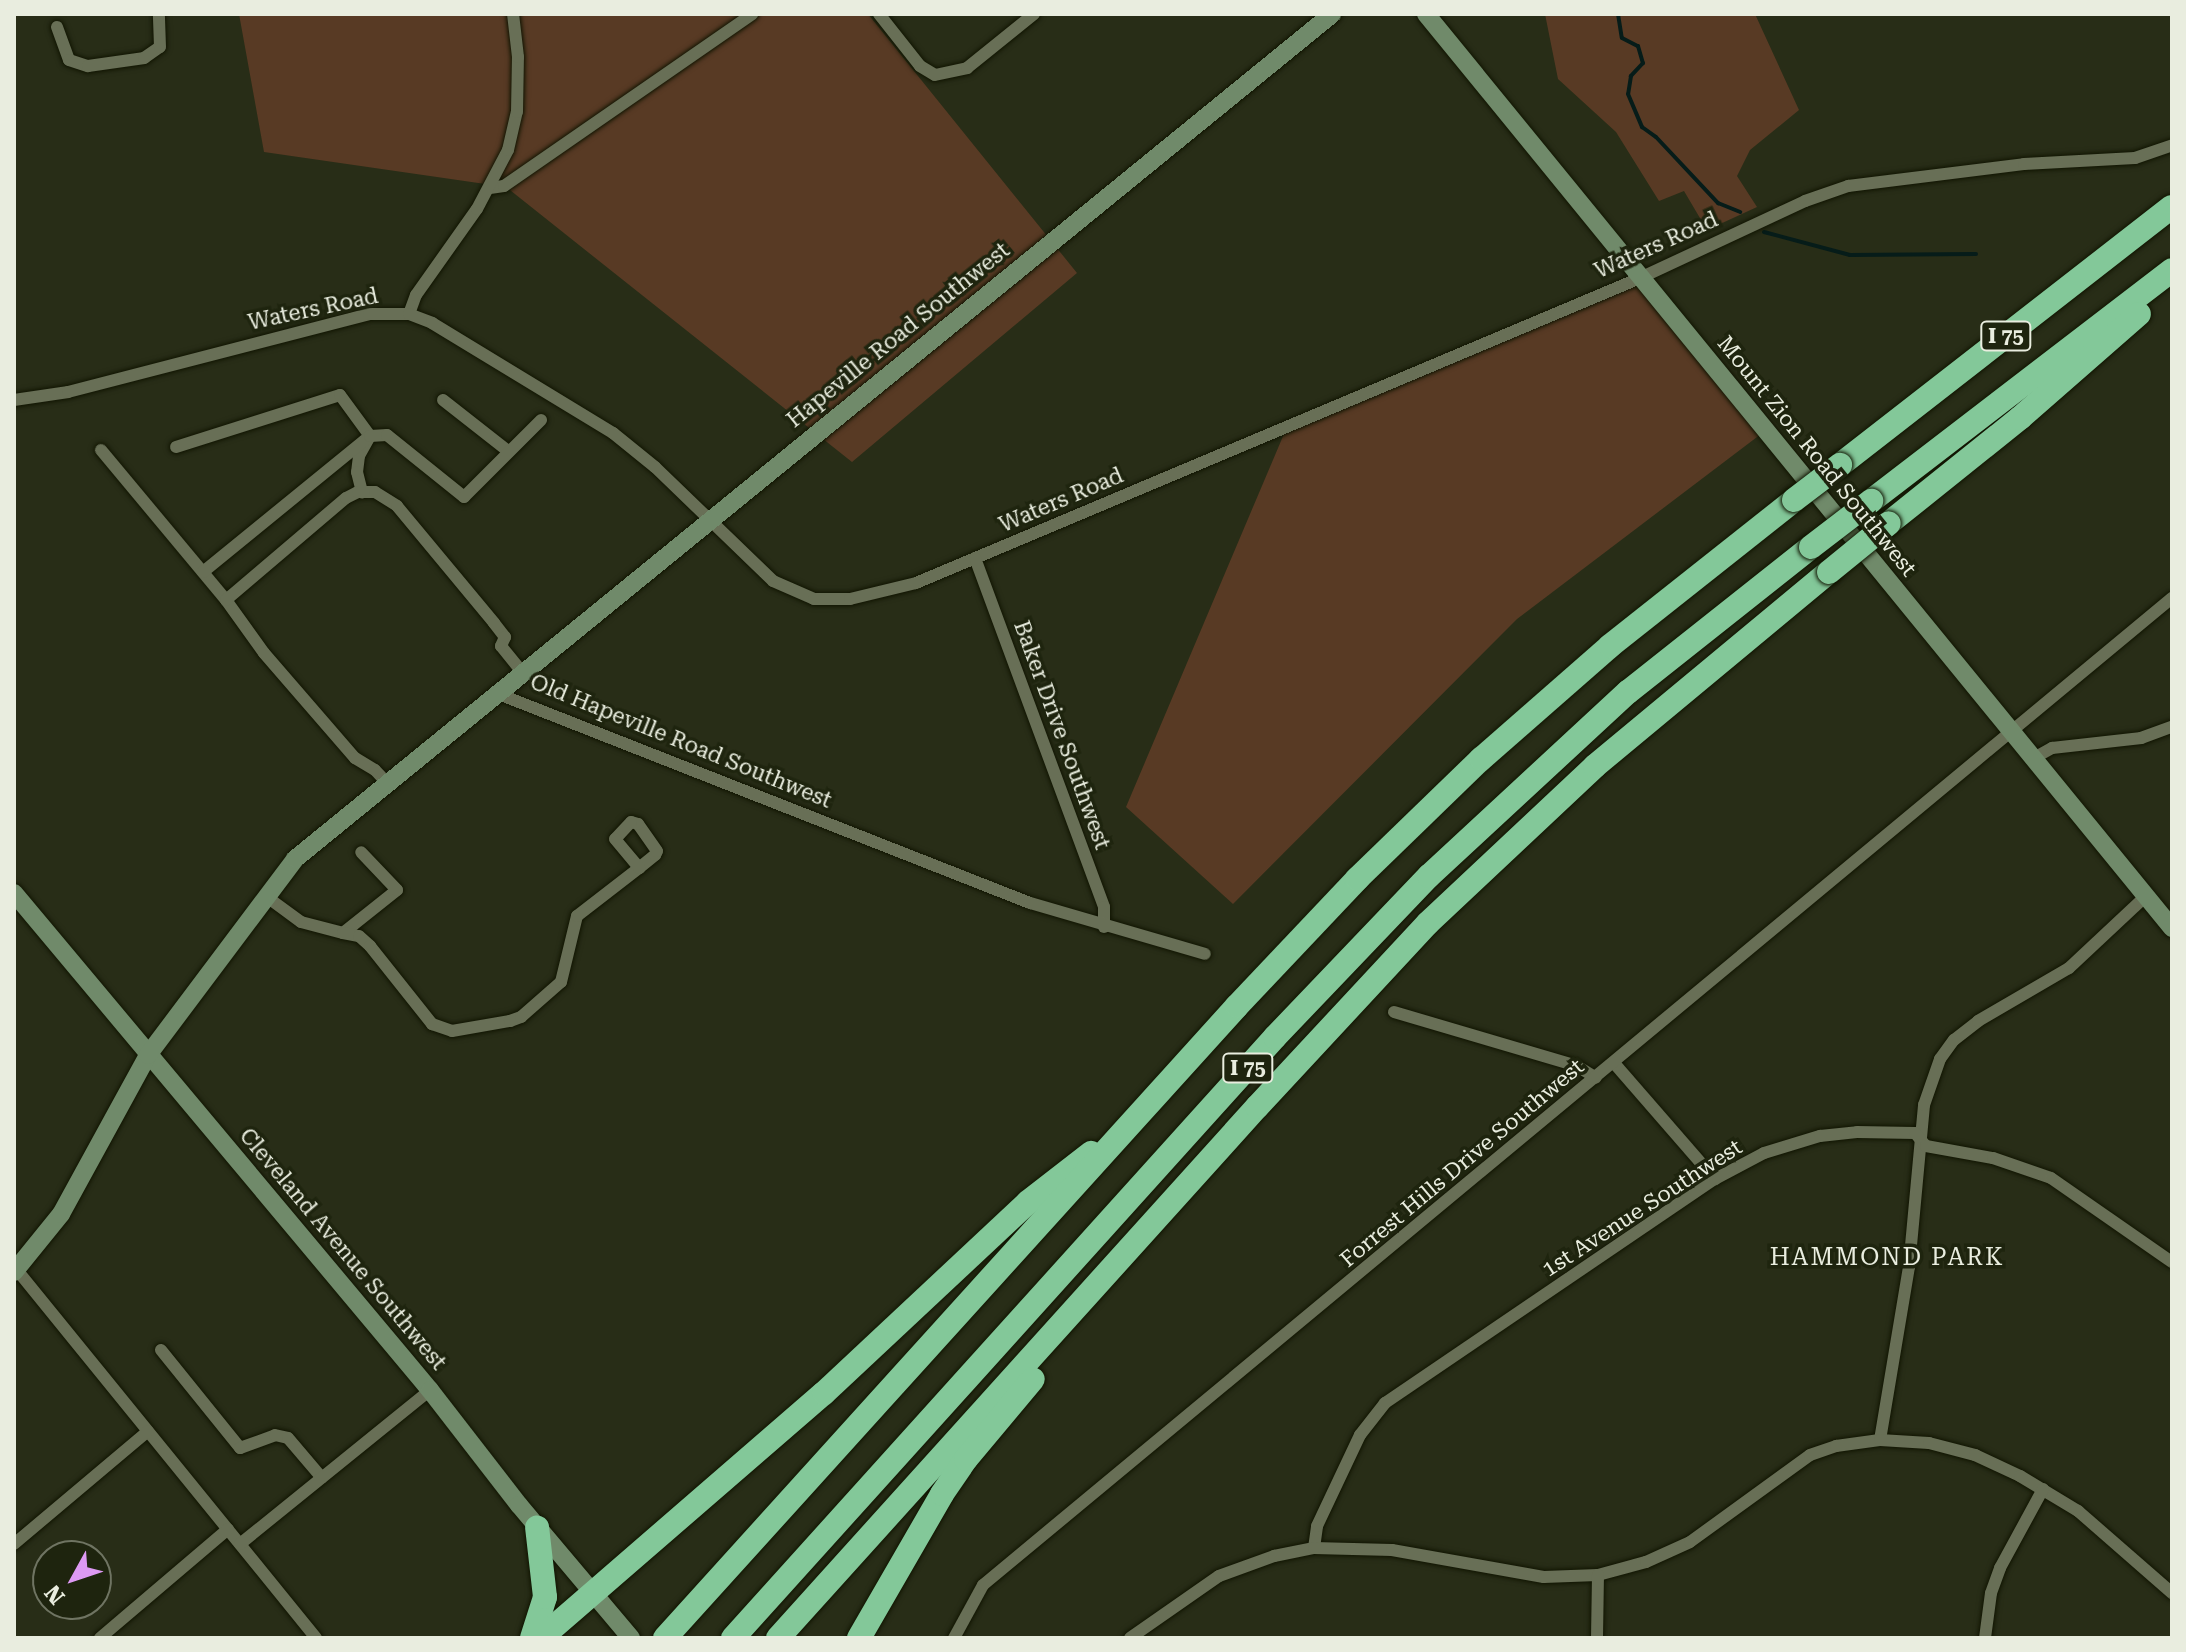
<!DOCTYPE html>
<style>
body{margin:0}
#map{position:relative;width:2186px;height:1652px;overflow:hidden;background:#282d17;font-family:"Roboto Serif",serif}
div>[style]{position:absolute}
.green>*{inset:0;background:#583a24}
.stream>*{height:4px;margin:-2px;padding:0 2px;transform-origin:2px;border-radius:2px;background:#061c19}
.roads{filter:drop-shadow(0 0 2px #111502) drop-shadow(0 0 2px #111502)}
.street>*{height:12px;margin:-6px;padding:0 6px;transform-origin:6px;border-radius:6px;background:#686f56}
.secondary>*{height:18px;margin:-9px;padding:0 9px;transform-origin:9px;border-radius:9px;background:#708a6a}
.highway>*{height:24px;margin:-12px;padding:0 12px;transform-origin:12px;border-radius:12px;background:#83c899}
.bridges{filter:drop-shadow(0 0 2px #111502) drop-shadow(0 0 2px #111502)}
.highway-bridge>*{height:24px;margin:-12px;padding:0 12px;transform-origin:12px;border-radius:12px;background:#83c899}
span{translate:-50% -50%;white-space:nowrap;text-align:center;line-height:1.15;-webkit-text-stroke:7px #1e240e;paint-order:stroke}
.shield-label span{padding:2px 6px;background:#1e240e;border:2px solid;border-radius:6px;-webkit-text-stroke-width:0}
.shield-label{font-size:20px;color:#e9eddf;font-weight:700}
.street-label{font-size:22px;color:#e9eddf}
.neighbourhood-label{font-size:24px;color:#e9eddf;letter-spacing:2px}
.frame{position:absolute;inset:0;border:16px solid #e9eddf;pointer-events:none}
.north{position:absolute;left:32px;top:1540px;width:80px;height:80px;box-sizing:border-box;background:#1e240e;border:2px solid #6f7462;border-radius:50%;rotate:230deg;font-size:22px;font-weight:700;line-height:32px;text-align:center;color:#e9eddf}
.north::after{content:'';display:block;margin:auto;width:28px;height:36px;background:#dd99f3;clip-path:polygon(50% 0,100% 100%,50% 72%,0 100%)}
</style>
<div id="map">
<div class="green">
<div style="clip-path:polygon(239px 14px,868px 14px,1077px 273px,852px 462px,506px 187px,264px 152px)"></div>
<div style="clip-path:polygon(1545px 14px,1755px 14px,1799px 110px,1750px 150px,1737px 176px,1757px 207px,1707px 230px,1684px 191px,1659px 201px,1616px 132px,1558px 79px)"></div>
<div style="clip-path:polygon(1646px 279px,1765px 431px,1517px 619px,1233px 904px,1126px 807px,1289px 422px)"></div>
</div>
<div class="stream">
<div style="left:1618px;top:14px;width:24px;rotate:81deg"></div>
<div style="left:1622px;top:38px;width:18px;rotate:27deg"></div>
<div style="left:1638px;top:46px;width:18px;rotate:74deg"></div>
<div style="left:1643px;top:63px;width:18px;rotate:133deg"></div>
<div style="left:1631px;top:76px;width:18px;rotate:99deg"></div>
<div style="left:1628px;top:94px;width:36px;rotate:67deg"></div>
<div style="left:1642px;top:127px;width:17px;rotate:36deg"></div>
<div style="left:1656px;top:137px;width:91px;rotate:46.8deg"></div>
<div style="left:1718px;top:203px;width:24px;rotate:22deg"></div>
<div style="left:1764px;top:232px;width:89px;rotate:15deg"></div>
<div style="left:1850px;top:255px;width:126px;rotate:-0.5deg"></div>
</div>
<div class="roads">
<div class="street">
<div style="left:879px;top:14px;width:66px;rotate:51.7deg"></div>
<div style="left:920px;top:66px;width:17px;rotate:31deg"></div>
<div style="left:935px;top:75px;width:33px;rotate:-12deg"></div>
<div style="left:967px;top:68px;width:86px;rotate:-38.9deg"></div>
<div style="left:57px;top:27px;width:35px;rotate:70deg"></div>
<div style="left:69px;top:60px;width:20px;rotate:18deg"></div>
<div style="left:88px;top:66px;width:57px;rotate:-8.1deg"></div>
<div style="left:144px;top:58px;width:19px;rotate:-35deg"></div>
<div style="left:160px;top:47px;width:33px;rotate:-92deg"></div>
<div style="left:490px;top:188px;width:14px;rotate:-8deg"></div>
<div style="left:504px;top:186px;width:302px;rotate:-34.7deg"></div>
<div style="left:409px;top:314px;width:20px;rotate:-70deg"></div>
<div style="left:416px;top:295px;width:105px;rotate:-54.7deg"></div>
<div style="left:477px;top:209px;width:67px;rotate:-62.3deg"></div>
<div style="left:508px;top:150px;width:39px;rotate:-77deg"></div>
<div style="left:517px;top:112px;width:55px;rotate:-89deg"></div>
<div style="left:518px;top:57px;width:43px;rotate:-96.6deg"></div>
<div style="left:14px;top:400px;width:55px;rotate:-8.4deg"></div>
<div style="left:68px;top:392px;width:311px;rotate:-14.5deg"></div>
<div style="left:369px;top:314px;width:40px"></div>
<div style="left:409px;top:314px;width:25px;rotate:21deg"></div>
<div style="left:432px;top:323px;width:212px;rotate:31.3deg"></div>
<div style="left:613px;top:433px;width:54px;rotate:39deg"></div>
<div style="left:655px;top:467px;width:164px;rotate:44deg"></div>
<div style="left:773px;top:581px;width:45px;rotate:23.7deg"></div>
<div style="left:814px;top:599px;width:36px"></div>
<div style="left:850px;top:599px;width:68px;rotate:-13.6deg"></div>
<div style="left:916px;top:583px;width:786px;rotate:-22.84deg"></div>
<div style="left:1640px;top:278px;width:182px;rotate:-25deg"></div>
<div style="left:1805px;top:201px;width:46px;rotate:-19.2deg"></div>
<div style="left:1848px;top:186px;width:177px;rotate:-7.1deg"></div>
<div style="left:2024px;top:164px;width:111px;rotate:-3.1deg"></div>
<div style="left:2135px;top:158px;width:39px;rotate:-19deg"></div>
<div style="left:443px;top:400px;width:83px;rotate:38.1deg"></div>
<div style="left:176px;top:447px;width:172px;rotate:-17.6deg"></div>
<div style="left:340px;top:395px;width:51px;rotate:53.8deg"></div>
<div style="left:370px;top:436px;width:23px;rotate:119deg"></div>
<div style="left:359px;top:456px;width:16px;rotate:97deg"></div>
<div style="left:357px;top:472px;width:21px;rotate:76deg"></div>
<div style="left:101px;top:450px;width:195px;rotate:50.2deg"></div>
<div style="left:226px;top:600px;width:65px;rotate:54.4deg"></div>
<div style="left:264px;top:653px;width:139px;rotate:49.1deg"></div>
<div style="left:355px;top:758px;width:23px;rotate:31deg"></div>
<div style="left:375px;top:770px;width:18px;rotate:47deg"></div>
<div style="left:975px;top:558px;width:372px;rotate:69.7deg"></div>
<div style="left:1104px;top:907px;width:20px;rotate:90deg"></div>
<div style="left:203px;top:572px;width:215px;rotate:-39.2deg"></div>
<div style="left:370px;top:436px;width:17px;rotate:-3deg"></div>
<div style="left:387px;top:435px;width:99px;rotate:38.8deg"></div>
<div style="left:464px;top:497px;width:109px;rotate:-45deg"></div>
<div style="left:226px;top:600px;width:157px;rotate:-40.4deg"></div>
<div style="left:346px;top:498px;width:13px;rotate:-27deg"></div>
<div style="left:358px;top:492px;width:17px"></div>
<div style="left:375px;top:492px;width:26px;rotate:32deg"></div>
<div style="left:397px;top:506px;width:152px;rotate:50.3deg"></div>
<div style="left:494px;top:623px;width:18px;rotate:52deg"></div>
<div style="left:505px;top:637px;width:10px;rotate:114deg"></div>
<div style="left:501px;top:646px;width:33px;rotate:51deg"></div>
<div style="left:496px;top:693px;width:574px;rotate:21.47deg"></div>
<div style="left:1030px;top:903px;width:182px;rotate:16.2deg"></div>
<div style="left:2034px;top:758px;width:21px;rotate:-29deg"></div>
<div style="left:2052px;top:748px;width:90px;rotate:-6.4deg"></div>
<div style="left:2141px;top:738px;width:33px;rotate:-20deg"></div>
<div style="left:267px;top:897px;width:42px;rotate:36.3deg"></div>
<div style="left:301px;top:922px;width:43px;rotate:14.7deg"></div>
<div style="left:343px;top:933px;width:69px;rotate:-38.5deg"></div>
<div style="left:397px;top:890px;width:52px;rotate:-133.5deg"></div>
<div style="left:343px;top:933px;width:16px;rotate:11deg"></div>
<div style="left:359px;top:936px;width:15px;rotate:42deg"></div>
<div style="left:370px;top:946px;width:100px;rotate:51.5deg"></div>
<div style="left:432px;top:1024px;width:21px;rotate:19deg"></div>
<div style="left:452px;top:1031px;width:59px;rotate:-9.8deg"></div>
<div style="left:510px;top:1021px;width:12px;rotate:-20deg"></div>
<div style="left:521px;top:1017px;width:53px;rotate:-41.2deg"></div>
<div style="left:561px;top:982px;width:68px;rotate:-76.4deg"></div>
<div style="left:577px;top:916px;width:78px;rotate:-37.7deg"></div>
<div style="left:639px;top:868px;width:21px;rotate:-39deg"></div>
<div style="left:655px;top:855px;width:4px;rotate:-63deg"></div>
<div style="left:657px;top:851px;width:33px;rotate:-125deg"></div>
<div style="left:638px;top:824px;width:7px;rotate:-164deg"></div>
<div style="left:631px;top:822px;width:23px;rotate:133deg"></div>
<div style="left:615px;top:839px;width:38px;rotate:50deg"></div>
<div style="left:1394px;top:1012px;width:191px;rotate:16.4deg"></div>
<div style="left:1577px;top:1066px;width:22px;rotate:32deg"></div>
<div style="left:1614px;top:1063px;width:154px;rotate:49deg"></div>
<div style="left:17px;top:1270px;width:474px;rotate:50.9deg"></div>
<div style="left:161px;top:1350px;width:126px;rotate:51.1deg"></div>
<div style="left:240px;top:1448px;width:37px;rotate:-20deg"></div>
<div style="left:275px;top:1435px;width:13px;rotate:13deg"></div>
<div style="left:288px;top:1438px;width:52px;rotate:49.6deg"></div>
<div style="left:1880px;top:1440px;width:175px;rotate:-80.5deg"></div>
<div style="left:1909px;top:1267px;width:163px;rotate:-84.7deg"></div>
<div style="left:1924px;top:1105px;width:49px;rotate:-70.8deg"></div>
<div style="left:1940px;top:1059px;width:24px;rotate:-54deg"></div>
<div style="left:1954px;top:1040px;width:31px;rotate:-38deg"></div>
<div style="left:1978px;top:1021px;width:105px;rotate:-30.2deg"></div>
<div style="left:2069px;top:968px;width:105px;rotate:-43.1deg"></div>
<div style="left:14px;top:1544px;width:175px;rotate:-40.1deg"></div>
<div style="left:240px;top:1544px;width:245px;rotate:-39deg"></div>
<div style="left:1314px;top:1548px;width:22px;rotate:-82deg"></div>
<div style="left:1317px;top:1526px;width:101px;rotate:-64.7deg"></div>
<div style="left:1360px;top:1435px;width:41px;rotate:-52deg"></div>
<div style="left:1385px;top:1403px;width:399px;rotate:-34.2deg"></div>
<div style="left:1715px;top:1179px;width:55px;rotate:-28deg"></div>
<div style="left:1764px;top:1153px;width:59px;rotate:-16.9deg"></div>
<div style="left:1820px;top:1136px;width:37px;rotate:-6deg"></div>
<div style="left:1857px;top:1132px;width:58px;rotate:1deg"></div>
<div style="left:1915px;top:1133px;width:17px;rotate:50deg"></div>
<div style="left:1926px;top:1146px;width:68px;rotate:10.2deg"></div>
<div style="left:1993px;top:1158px;width:61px;rotate:19deg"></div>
<div style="left:2051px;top:1178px;width:147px;rotate:34.8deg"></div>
<div style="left:100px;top:1638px;width:168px;rotate:-40.4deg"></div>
<div style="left:954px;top:1638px;width:60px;rotate:-61.3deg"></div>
<div style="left:983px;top:1585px;width:1545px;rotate:-39.7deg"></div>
<div style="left:1130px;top:1638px;width:108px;rotate:-34.9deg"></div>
<div style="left:1219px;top:1576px;width:59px;rotate:-20deg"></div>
<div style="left:1274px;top:1556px;width:41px;rotate:-11.3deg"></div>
<div style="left:1314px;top:1548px;width:78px;rotate:1.5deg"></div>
<div style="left:1392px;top:1550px;width:154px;rotate:10.1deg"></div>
<div style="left:1544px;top:1577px;width:54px;rotate:-2.1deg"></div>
<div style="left:1598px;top:1575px;width:50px;rotate:-15.2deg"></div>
<div style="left:1646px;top:1562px;width:48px;rotate:-24.4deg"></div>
<div style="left:1690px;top:1542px;width:148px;rotate:-35.9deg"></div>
<div style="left:1810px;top:1455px;width:28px;rotate:-19deg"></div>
<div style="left:1836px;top:1446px;width:44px;rotate:-7.8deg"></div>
<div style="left:1880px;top:1440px;width:49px;rotate:3.5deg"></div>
<div style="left:1929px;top:1443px;width:48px;rotate:14.6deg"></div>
<div style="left:1975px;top:1455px;width:50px;rotate:25deg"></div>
<div style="left:2020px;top:1476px;width:68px;rotate:31.1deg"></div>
<div style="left:2078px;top:1511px;width:125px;rotate:41.1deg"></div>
<div style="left:1597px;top:1638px;width:63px;rotate:-89.1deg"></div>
<div style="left:1985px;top:1638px;width:45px;rotate:-82.4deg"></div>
<div style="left:1991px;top:1593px;width:27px;rotate:-70deg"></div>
<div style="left:2000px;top:1568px;width:90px;rotate:-61.4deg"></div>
</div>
<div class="secondary">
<div style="left:1426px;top:14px;width:1180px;rotate:50.78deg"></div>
<div style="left:14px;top:893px;width:648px;rotate:50.07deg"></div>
<div style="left:430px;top:1390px;width:145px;rotate:52.3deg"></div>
<div style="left:519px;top:1505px;width:174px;rotate:49.9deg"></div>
<div style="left:14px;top:1272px;width:75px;rotate:-51deg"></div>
<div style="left:61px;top:1214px;width:181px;rotate:-61.3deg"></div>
<div style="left:148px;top:1055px;width:245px;rotate:-53.1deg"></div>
<div style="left:295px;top:859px;width:1338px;rotate:-39.17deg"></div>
</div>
<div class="highway">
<div style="left:1840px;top:465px;width:420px;rotate:-37.9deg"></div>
<div style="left:1871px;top:501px;width:379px;rotate:-37.5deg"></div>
<div style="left:1889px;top:523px;width:168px;rotate:-38.7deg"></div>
<div style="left:2020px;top:418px;width:158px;rotate:-41.2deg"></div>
<div style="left:532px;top:1638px;width:43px;rotate:-72.4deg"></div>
<div style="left:545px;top:1597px;width:70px;rotate:-96.5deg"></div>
<div style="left:541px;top:1638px;width:374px;rotate:-40.9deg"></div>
<div style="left:824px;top:1393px;width:279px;rotate:-43.1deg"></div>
<div style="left:1028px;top:1202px;width:80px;rotate:-37.9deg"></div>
<div style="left:665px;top:1638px;width:852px;rotate:-47.85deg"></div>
<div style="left:1237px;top:1006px;width:175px;rotate:-46.6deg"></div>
<div style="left:1357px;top:879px;width:173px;rotate:-44.1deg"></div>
<div style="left:1481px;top:759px;width:171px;rotate:-41.2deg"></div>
<div style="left:1610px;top:646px;width:235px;rotate:-38.4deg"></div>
<div style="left:733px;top:1638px;width:809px;rotate:-47.95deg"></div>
<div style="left:1275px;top:1037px;width:223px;rotate:-46.3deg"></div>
<div style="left:1429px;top:876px;width:271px;rotate:-42.8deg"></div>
<div style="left:1628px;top:692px;width:233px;rotate:-38.4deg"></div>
<div style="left:778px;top:1638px;width:715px;rotate:-47.95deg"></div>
<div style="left:1257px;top:1107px;width:251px;rotate:-47.1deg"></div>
<div style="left:1428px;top:923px;width:229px;rotate:-43.2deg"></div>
<div style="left:1595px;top:766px;width:304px;rotate:-39.7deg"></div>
<div style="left:859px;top:1638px;width:166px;rotate:-60deg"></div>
<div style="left:942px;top:1494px;width:42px;rotate:-55.6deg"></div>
<div style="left:966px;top:1459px;width:104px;rotate:-50.1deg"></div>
</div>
</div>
<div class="bridges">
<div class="highway-bridge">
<div style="left:1794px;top:500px;width:58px;rotate:-37.3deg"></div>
<div style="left:1811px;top:547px;width:76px;rotate:-37.5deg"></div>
<div style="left:1829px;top:572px;width:77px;rotate:-39.2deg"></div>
</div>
</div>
<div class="shield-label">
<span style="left:2006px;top:336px">I 75</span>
<span style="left:1248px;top:1068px">I 75</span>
</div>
<div class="street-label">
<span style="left:1656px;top:245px;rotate:-24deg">Waters Road</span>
<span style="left:313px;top:309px;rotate:-12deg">Waters Road</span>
<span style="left:898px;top:335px;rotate:-39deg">Hapeville Road Southwest</span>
<span style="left:1817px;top:456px;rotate:51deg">Mount Zion Road Southwest</span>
<span style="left:1061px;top:500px;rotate:-23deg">Waters Road</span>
<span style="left:1062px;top:735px;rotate:70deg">Baker Drive Southwest</span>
<span style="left:681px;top:741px;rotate:22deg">Old Hapeville Road Southwest</span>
<span style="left:1462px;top:1163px;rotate:-40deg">Forrest Hills Drive Southwest</span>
<span style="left:1642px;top:1208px;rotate:-33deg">1st Avenue Southwest</span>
<span style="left:343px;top:1249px;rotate:50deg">Cleveland Avenue Southwest</span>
</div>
<div class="neighbourhood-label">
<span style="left:1887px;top:1258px">HAMMOND PARK</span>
</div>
<div class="frame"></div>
<div class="north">N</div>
</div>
